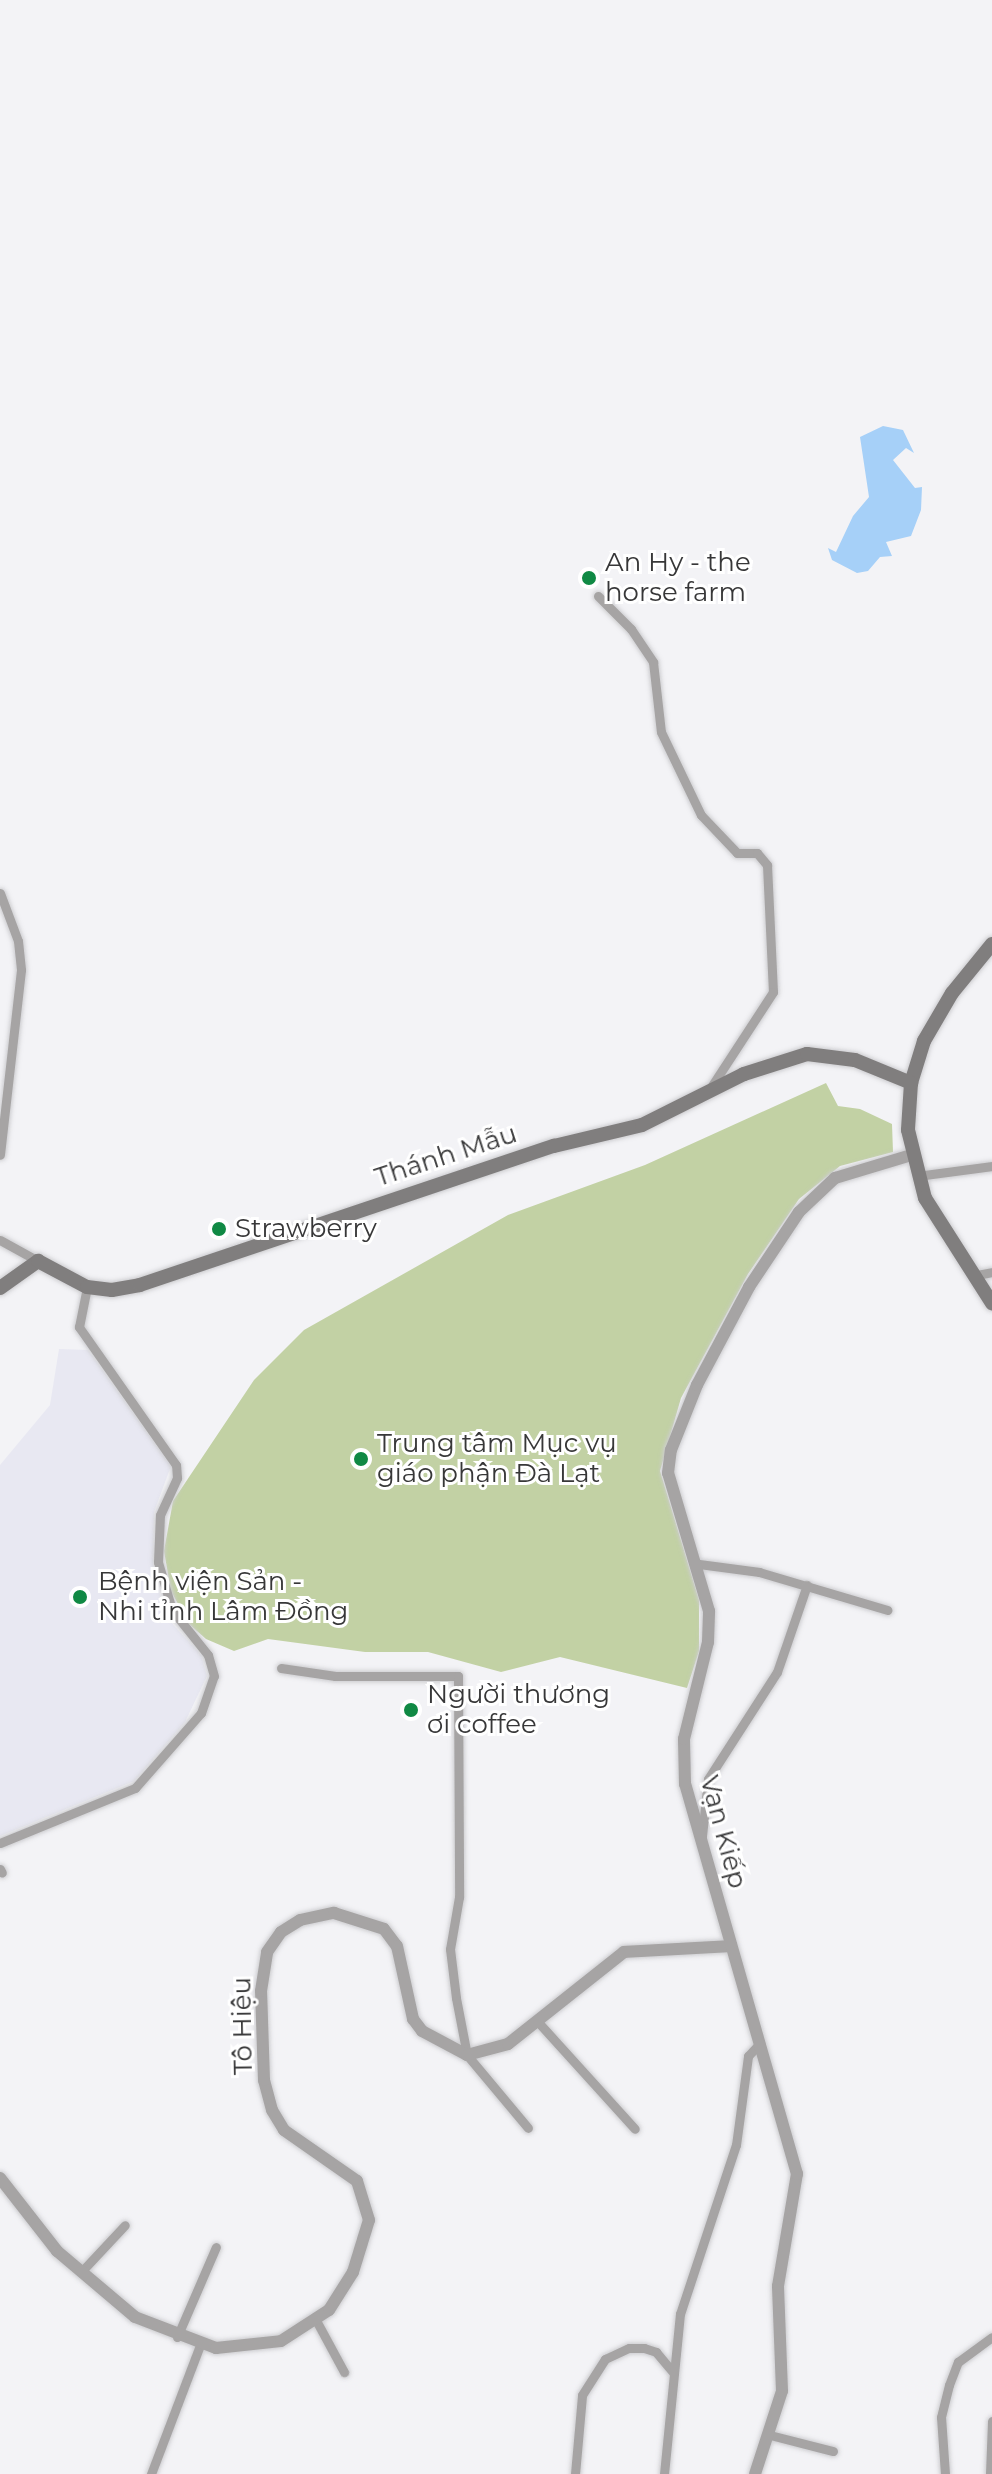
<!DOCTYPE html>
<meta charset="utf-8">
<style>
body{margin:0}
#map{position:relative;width:992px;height:2474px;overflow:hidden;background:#f3f3f6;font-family:Montserrat,sans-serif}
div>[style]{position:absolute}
.built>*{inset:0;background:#e8e8f2}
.green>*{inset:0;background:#c2d1a4}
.water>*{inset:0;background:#a6d0f8}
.roads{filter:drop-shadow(0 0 2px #cdcdd0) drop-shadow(0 0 2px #cdcdd0)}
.minor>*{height:9px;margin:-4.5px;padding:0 4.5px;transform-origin:4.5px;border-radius:4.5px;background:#a6a4a4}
.tertiary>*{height:12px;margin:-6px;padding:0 6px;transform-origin:6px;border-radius:6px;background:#a6a4a4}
.secondary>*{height:14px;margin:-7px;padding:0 7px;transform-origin:7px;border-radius:7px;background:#807e7e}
.dots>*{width:22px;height:22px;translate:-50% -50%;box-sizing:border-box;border:4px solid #fff;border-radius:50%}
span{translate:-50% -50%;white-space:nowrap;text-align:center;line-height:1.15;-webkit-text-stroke:6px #fff;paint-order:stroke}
.poi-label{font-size:26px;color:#373738}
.left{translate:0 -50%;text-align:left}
.street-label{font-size:26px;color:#373738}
</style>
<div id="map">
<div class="built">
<div style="clip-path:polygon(59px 1349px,88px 1350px,171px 1466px,154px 1512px,153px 1571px,167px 1618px,201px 1655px,207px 1676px,185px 1722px,134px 1781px,0 1836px,0 1465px,50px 1405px)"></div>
</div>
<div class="green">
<div style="clip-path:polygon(826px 1083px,838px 1106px,860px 1109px,892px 1124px,893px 1152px,840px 1166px,799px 1199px,748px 1274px,681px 1398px,660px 1471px,699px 1600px,699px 1651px,687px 1688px,560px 1657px,501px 1672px,428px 1652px,365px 1652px,268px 1639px,234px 1651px,206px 1639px,189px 1624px,171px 1591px,164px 1551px,173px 1501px,254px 1380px,304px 1330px,508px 1215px,645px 1165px)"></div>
</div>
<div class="water">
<div style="clip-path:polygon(883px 426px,903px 430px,914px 453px,906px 448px,893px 460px,915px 488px,922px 487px,921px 510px,911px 536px,886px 542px,892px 556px,880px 557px,868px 571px,857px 573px,832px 560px,828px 548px,836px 552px,853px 516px,869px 497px,860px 437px)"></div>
</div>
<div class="roads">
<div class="minor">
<div style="left:598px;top:596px;width:47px;rotate:45deg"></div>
<div style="left:631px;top:629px;width:40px;rotate:56deg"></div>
<div style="left:653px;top:662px;width:70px;rotate:83.5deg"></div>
<div style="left:661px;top:732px;width:92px;rotate:64.3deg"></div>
<div style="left:701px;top:815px;width:52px;rotate:46.5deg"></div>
<div style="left:737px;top:853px;width:20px"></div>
<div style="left:757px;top:853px;width:16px;rotate:50deg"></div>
<div style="left:767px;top:865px;width:127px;rotate:87.3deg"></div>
<div style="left:773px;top:992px;width:117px;rotate:123.1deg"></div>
<div style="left:0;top:893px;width:51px;rotate:69.4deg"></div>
<div style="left:18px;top:941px;width:29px;rotate:84deg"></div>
<div style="left:21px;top:970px;width:186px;rotate:96.5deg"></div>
<div style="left:917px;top:1176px;width:76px;rotate:-7.6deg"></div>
<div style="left:0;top:1240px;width:43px;rotate:28.9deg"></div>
<div style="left:977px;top:1275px;width:15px;rotate:-11deg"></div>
<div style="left:699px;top:1564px;width:61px;rotate:7.6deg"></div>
<div style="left:759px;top:1572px;width:134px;rotate:16.5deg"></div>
<div style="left:281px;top:1668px;width:55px;rotate:8.4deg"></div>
<div style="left:335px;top:1676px;width:123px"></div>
<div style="left:458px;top:1676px;width:221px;rotate:89.7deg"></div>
<div style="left:459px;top:1897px;width:53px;rotate:99.8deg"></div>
<div style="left:450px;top:1949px;width:49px;rotate:83deg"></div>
<div style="left:456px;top:1998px;width:58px;rotate:79.1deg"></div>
<div style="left:467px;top:2055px;width:95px;rotate:50.1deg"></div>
<div style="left:702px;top:1836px;width:57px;rotate:-84deg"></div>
<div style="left:708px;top:1779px;width:127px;rotate:-57.2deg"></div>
<div style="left:777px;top:1672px;width:92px;rotate:-71deg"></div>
<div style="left:0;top:1843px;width:146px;rotate:-22.2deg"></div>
<div style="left:135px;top:1788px;width:100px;rotate:-48.7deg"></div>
<div style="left:201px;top:1713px;width:39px;rotate:-71deg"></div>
<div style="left:214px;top:1676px;width:22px;rotate:-106deg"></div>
<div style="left:208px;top:1655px;width:58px;rotate:-128.7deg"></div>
<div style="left:172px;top:1610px;width:50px;rotate:-106.3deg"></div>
<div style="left:158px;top:1562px;width:47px;rotate:-87.6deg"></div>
<div style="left:160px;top:1515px;width:41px;rotate:-65.3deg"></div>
<div style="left:177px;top:1478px;width:13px;rotate:-94deg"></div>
<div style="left:176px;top:1465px;width:169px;rotate:-125.1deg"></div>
<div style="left:79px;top:1327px;width:41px;rotate:-78.7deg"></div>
<div style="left:0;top:1869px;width:4px;rotate:63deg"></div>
<div style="left:538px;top:2022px;width:144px;rotate:47.8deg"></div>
<div style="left:81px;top:2272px;width:64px;rotate:-46.9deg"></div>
<div style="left:317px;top:2322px;width:57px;rotate:61.6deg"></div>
<div style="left:177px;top:2337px;width:98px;rotate:-66.6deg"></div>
<div style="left:770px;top:2435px;width:65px;rotate:14.3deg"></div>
<div style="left:151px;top:2474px;width:138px;rotate:-69.2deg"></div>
<div style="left:575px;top:2474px;width:79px;rotate:-84.9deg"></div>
<div style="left:582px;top:2395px;width:43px;rotate:-57.4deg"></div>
<div style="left:605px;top:2359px;width:26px;rotate:-25deg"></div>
<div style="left:629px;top:2348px;width:15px"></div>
<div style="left:644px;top:2348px;width:13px;rotate:18deg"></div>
<div style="left:656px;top:2352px;width:26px;rotate:50deg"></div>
<div style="left:664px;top:2474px;width:161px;rotate:-84.3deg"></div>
<div style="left:680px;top:2314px;width:178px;rotate:-71.7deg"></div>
<div style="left:736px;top:2145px;width:90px;rotate:-82.3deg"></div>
<div style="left:748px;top:2056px;width:18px;rotate:-47deg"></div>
<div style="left:945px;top:2474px;width:57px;rotate:-94deg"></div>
<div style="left:941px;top:2417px;width:33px;rotate:-76deg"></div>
<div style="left:949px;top:2385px;width:25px;rotate:-69deg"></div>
<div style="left:958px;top:2362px;width:42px;rotate:-36.3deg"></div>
<div style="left:990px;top:2474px;width:53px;rotate:-87.8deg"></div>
</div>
<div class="tertiary">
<div style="left:0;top:2178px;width:93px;rotate:52deg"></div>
<div style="left:57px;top:2251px;width:102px;rotate:40.2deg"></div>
<div style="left:135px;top:2317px;width:87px;rotate:20.9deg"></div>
<div style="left:216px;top:2348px;width:65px;rotate:-6.1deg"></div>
<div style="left:281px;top:2341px;width:57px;rotate:-32.9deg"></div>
<div style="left:329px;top:2310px;width:45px;rotate:-57.7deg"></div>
<div style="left:353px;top:2272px;width:54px;rotate:-72.9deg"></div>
<div style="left:369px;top:2220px;width:41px;rotate:-107.1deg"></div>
<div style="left:357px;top:2181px;width:89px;rotate:-145.1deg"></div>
<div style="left:284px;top:2130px;width:23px;rotate:-121deg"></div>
<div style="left:272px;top:2110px;width:31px;rotate:-105deg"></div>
<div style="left:264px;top:2080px;width:89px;rotate:-91.9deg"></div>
<div style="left:261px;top:1991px;width:39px;rotate:-81deg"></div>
<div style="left:267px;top:1952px;width:24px;rotate:-55deg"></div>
<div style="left:281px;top:1932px;width:22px;rotate:-32deg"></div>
<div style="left:300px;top:1920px;width:35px;rotate:-12deg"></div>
<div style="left:334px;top:1913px;width:52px;rotate:17.7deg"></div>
<div style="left:384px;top:1929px;width:21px;rotate:53deg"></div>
<div style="left:397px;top:1946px;width:75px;rotate:77.6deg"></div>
<div style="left:413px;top:2019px;width:15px;rotate:53deg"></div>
<div style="left:422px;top:2031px;width:51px;rotate:28.1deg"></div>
<div style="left:467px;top:2055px;width:42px;rotate:-15deg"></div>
<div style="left:508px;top:2044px;width:148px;rotate:-38.4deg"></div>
<div style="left:624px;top:1952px;width:107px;rotate:-3.2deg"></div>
<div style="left:755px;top:2474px;width:87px;rotate:-72deg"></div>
<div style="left:782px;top:2391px;width:105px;rotate:-92.2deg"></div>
<div style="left:778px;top:2286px;width:114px;rotate:-80.4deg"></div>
<div style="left:797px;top:2174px;width:406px;rotate:-106deg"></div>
<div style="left:685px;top:1784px;width:45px;rotate:-91.3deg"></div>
<div style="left:684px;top:1739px;width:100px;rotate:-76.1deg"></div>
<div style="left:708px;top:1642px;width:31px;rotate:-88deg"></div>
<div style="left:709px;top:1611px;width:144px;rotate:-106.5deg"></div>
<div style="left:668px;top:1473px;width:23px;rotate:-83deg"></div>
<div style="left:671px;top:1450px;width:70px;rotate:-68.2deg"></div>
<div style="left:697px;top:1385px;width:111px;rotate:-62deg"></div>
<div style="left:749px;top:1287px;width:90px;rotate:-56.3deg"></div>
<div style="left:799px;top:1212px;width:50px;rotate:-43.4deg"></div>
<div style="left:835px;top:1178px;width:79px;rotate:-16.8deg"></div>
</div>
<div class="secondary">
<div style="left:992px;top:944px;width:63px;rotate:129.2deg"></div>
<div style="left:952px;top:993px;width:56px;rotate:120.3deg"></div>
<div style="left:924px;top:1041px;width:44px;rotate:107.2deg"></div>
<div style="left:911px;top:1083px;width:47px;rotate:93.7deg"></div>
<div style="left:908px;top:1130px;width:70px;rotate:76deg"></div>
<div style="left:925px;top:1198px;width:125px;rotate:57.5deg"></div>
<div style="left:0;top:1288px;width:47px;rotate:-35.4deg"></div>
<div style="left:38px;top:1261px;width:55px;rotate:28deg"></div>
<div style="left:87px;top:1287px;width:25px;rotate:7deg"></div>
<div style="left:112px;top:1290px;width:28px;rotate:-10deg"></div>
<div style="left:140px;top:1285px;width:437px;rotate:-18.6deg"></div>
<div style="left:554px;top:1146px;width:90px;rotate:-13.4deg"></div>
<div style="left:642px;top:1125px;width:114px;rotate:-26.6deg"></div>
<div style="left:744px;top:1074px;width:66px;rotate:-17.6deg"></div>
<div style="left:807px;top:1054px;width:48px;rotate:7.1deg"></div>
<div style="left:855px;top:1060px;width:61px;rotate:22.3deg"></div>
</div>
</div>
<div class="dots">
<div style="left:589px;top:578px;background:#108944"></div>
<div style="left:219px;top:1229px;background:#108944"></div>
<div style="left:361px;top:1459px;background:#108944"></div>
<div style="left:80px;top:1597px;background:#108944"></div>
<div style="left:411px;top:1710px;background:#108944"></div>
</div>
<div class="poi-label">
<span class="left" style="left:605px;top:578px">An Hy - the<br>horse farm</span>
<span class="left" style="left:235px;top:1229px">Strawberry</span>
<span class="left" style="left:377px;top:1459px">Trung tâm Mục vụ<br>giáo phận Đà Lạt</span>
<span class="left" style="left:98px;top:1597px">Bệnh viện Sản -<br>Nhi tỉnh Lâm Đồng</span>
<span class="left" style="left:427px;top:1710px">Người thương<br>ơi coffee</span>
</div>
<div class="street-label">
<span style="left:446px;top:1156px;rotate:-18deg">Thánh Mẫu</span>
<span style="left:723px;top:1832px;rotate:75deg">Vạn Kiếp</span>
<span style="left:243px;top:2026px;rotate:-91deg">Tô Hiệu</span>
</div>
</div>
